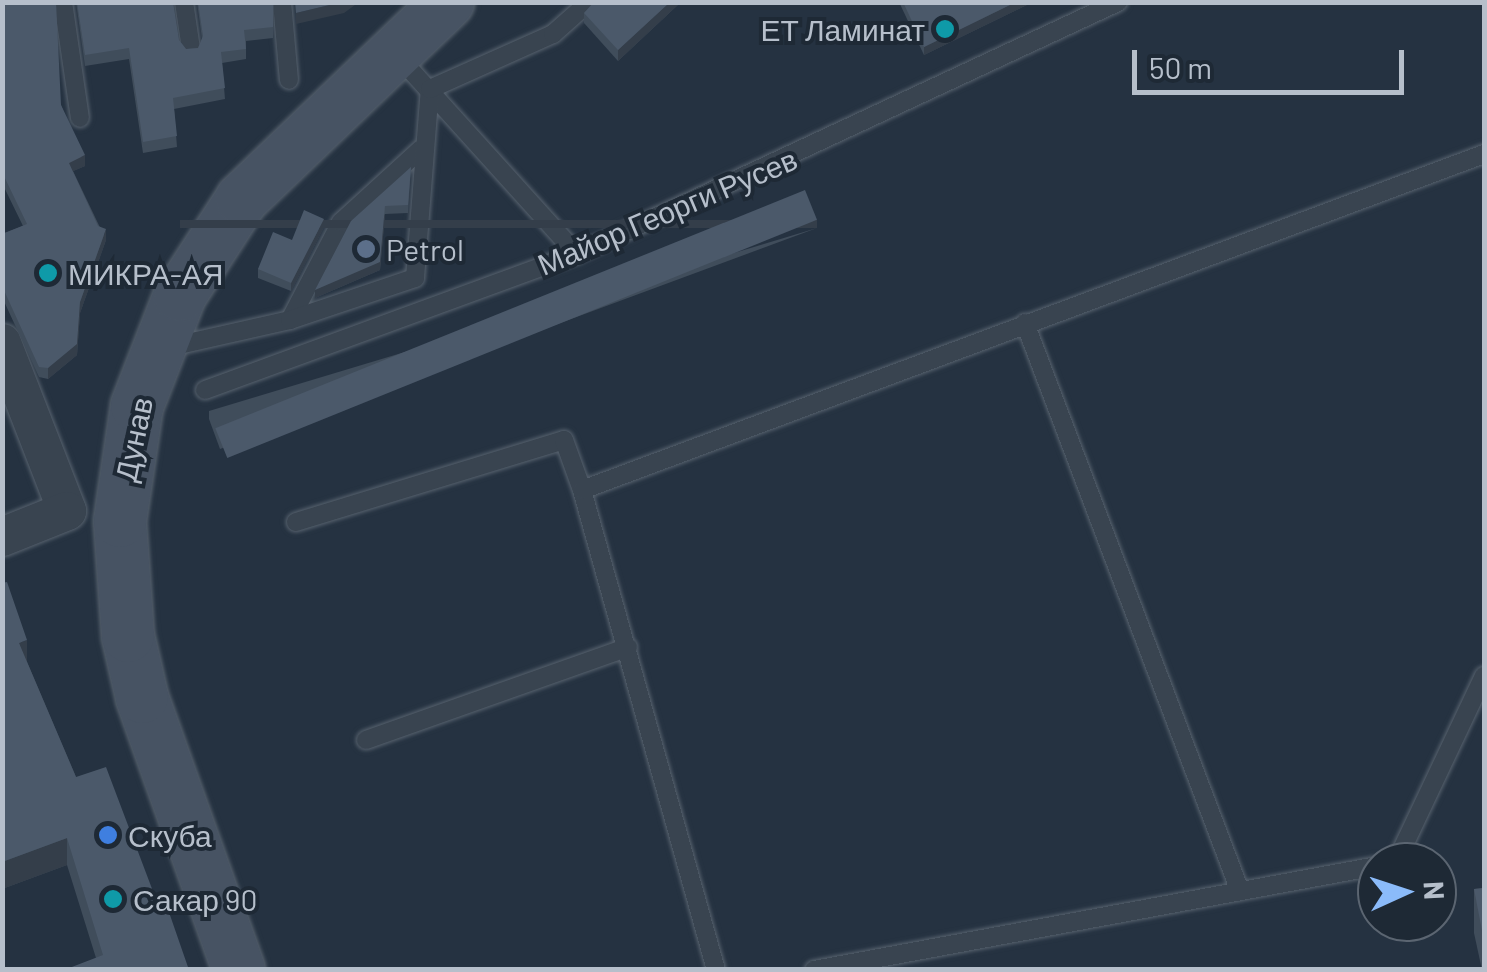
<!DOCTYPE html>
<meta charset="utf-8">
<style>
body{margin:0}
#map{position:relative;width:1487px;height:972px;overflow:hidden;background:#253241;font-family:Barlow,sans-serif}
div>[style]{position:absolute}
.roads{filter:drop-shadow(0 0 2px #57626e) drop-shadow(0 0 2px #57626e)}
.lane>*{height:18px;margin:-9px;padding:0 9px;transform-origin:9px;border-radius:9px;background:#394450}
.street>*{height:38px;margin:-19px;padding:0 19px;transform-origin:19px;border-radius:19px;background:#394450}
.secondary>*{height:52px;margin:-26px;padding:0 26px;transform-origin:26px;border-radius:26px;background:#475363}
.wall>*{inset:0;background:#404d5b}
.shaded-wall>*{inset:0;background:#343e4a;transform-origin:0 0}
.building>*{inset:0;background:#4b596a;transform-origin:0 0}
.dots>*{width:28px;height:28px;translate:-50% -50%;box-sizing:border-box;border:5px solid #1e2935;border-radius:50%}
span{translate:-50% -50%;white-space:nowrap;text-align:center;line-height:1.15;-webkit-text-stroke:8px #1e2935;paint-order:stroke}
.poi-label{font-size:30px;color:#b6bfcb}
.right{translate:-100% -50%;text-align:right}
.left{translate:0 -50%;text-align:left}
.street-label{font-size:30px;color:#b6bfcb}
.frame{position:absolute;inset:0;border:5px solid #b6bfcb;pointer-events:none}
.north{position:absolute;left:1357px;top:842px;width:100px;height:100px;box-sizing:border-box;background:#1e2935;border:2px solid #5b6571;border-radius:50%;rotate:87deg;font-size:28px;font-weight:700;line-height:40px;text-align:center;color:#b6bfcb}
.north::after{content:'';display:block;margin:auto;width:35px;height:45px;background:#8bbbfa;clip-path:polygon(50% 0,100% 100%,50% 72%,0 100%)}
.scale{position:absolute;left:1132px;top:50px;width:272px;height:45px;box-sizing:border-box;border:5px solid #b6bfcb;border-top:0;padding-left:12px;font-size:30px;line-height:35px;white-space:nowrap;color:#b6bfcb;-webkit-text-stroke:8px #1e2935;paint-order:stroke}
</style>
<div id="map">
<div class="roads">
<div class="lane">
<div style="left:63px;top:2px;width:117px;rotate:81.7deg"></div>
<div style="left:184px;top:2px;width:48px;rotate:81.5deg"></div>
<div style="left:282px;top:2px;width:78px;rotate:84.9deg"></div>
<div style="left:396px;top:54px;width:270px;rotate:47.9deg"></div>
<div style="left:290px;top:320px;width:110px;rotate:-62.5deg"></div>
<div style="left:341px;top:222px;width:108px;rotate:-42.4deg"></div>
<div style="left:1025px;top:323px;width:607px;rotate:69.27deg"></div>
<div style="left:170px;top:347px;width:123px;rotate:-12.7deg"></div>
<div style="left:290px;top:320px;width:132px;rotate:-18.6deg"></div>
<div style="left:415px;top:278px;width:190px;rotate:-85.5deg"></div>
<div style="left:430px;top:89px;width:135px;rotate:-24.1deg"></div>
<div style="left:553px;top:34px;width:48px;rotate:-41.6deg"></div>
<div style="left:205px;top:390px;width:396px;rotate:-20.1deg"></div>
<div style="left:577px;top:254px;width:597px;rotate:-24.98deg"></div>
<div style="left:296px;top:522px;width:280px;rotate:-17deg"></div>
<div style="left:564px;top:440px;width:53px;rotate:70.2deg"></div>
<div style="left:366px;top:740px;width:278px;rotate:-19.5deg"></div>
<div style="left:1396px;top:862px;width:206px;rotate:-64.7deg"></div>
<div style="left:716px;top:970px;width:498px;rotate:-105.6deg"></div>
<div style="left:582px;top:490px;width:963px;rotate:-20.43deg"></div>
<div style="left:814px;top:970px;width:573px;rotate:-10.47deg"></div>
</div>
<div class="street">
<div style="left:2px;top:343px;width:180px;rotate:68.8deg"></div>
<div style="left:67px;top:511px;width:70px;rotate:158.2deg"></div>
</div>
<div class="secondary">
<div style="left:239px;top:970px;width:290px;rotate:-109.6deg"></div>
<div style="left:142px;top:697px;width:63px;rotate:-102.9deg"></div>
<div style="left:128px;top:636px;width:115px;rotate:-94deg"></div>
<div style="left:120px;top:521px;width:116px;rotate:-81.6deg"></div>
<div style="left:137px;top:406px;width:119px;rotate:-68.8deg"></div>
<div style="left:180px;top:295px;width:114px;rotate:-57.1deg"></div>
<div style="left:242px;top:199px;width:285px;rotate:-43.7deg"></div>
</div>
</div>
<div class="wall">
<div style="clip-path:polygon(2px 2px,61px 105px,85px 166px,73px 171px,106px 240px,80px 313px,77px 355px,48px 379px,39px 377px,2px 297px,2px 234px,23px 226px,2px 183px)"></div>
<div style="clip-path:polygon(76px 2px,173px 2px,179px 40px,186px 49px,198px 48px,202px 39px,197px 2px,274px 2px,273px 38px,246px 41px,246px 59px,222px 63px,225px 99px,174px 109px,177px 147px,143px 153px,129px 59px,85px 66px)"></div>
<div style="clip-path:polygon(594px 2px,681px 2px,618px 61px,584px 23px,584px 13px)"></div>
<div style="clip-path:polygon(899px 2px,1033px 2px,924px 55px)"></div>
<div style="clip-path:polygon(411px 167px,408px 213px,385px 214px,380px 270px,315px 298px)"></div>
<div style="clip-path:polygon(324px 227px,291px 291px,258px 278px,258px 269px,292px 240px)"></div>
<div style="clip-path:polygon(817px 228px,220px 449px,209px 419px,209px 411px)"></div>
<div style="clip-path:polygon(2px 583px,27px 662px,76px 777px,154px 894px,189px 970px,96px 958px,67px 865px,2px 889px)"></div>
<div style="clip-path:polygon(1484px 888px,1484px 970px,1482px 970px,1474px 933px,1474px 889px)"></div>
</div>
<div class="shaded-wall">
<div style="clip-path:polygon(342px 2px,359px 2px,344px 13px,296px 24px,296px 13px)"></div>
<div style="clip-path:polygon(670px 2px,681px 2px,618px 61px,618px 50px)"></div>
<div style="clip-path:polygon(1016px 2px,1033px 2px,924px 55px,924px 47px)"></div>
<div style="clip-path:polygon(85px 155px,85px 166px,69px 173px,69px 163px)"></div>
<div style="clip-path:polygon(385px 214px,380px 270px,315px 298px,315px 290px)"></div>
<div style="clip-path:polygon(324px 219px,324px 227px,291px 291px,291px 283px)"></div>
<div style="left:817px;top:220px;width:8px;height:637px;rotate:90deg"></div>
<div style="clip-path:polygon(106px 229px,106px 240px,80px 313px,77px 355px,48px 379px,48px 368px,80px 302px)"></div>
<div style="clip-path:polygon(27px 640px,27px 668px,19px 643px)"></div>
<div style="clip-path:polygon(67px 838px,67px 865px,2px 889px,2px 862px)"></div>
</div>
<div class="building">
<div style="clip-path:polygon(2px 2px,56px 2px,61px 105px,85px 155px,69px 163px,98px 226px,106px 229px,80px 302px,77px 344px,48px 368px,39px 367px,2px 286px,2px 234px,27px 224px,2px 172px)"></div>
<div style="clip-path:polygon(77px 2px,173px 2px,179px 40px,186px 49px,198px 48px,203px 36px,198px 2px,273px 2px,273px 27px,244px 30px,246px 49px,221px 52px,225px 88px,173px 98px,177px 136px,143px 142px,129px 48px,85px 55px)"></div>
<div style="clip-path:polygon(295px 2px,342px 2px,296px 13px)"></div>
<div style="clip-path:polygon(594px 2px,670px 2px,618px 50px,584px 13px)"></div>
<div style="clip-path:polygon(903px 2px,1016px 2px,924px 47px)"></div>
<div style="clip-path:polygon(411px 167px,408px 205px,385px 206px,380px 262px,315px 290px,351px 221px)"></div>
<div style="left:805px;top:190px;width:32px;height:636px;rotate:68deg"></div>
<div style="clip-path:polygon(304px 210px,324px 219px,291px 283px,258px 269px,273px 232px,292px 240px)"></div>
<div style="clip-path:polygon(7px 582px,27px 640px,19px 643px,76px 777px,106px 767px,154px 894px,162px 892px,189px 970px,64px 970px,103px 955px,67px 838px,2px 862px,2px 583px)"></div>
<div style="clip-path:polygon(1484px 888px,1484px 941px,1474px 889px)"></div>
</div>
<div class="dots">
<div style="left:945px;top:29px;background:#0f9aa8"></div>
<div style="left:366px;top:249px;background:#5c6f8a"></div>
<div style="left:48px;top:273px;background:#0f9aa8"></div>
<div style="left:108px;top:835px;background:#3f7fe0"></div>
<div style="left:113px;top:899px;background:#0f9aa8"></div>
</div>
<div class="poi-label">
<span class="right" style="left:925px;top:29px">ЕТ Ламинат</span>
<span class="left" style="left:386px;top:249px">Petrol</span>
<span class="left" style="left:68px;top:273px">МИКРА-АЯ</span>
<span class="left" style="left:128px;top:835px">Скуба</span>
<span class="left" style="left:133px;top:899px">Сакар 90</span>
</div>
<div class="street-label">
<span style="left:667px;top:211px;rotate:-23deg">Майор Георги Русев</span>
<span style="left:133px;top:439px;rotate:-78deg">Дунав</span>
</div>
<div class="frame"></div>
<div class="north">N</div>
<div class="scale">50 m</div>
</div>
